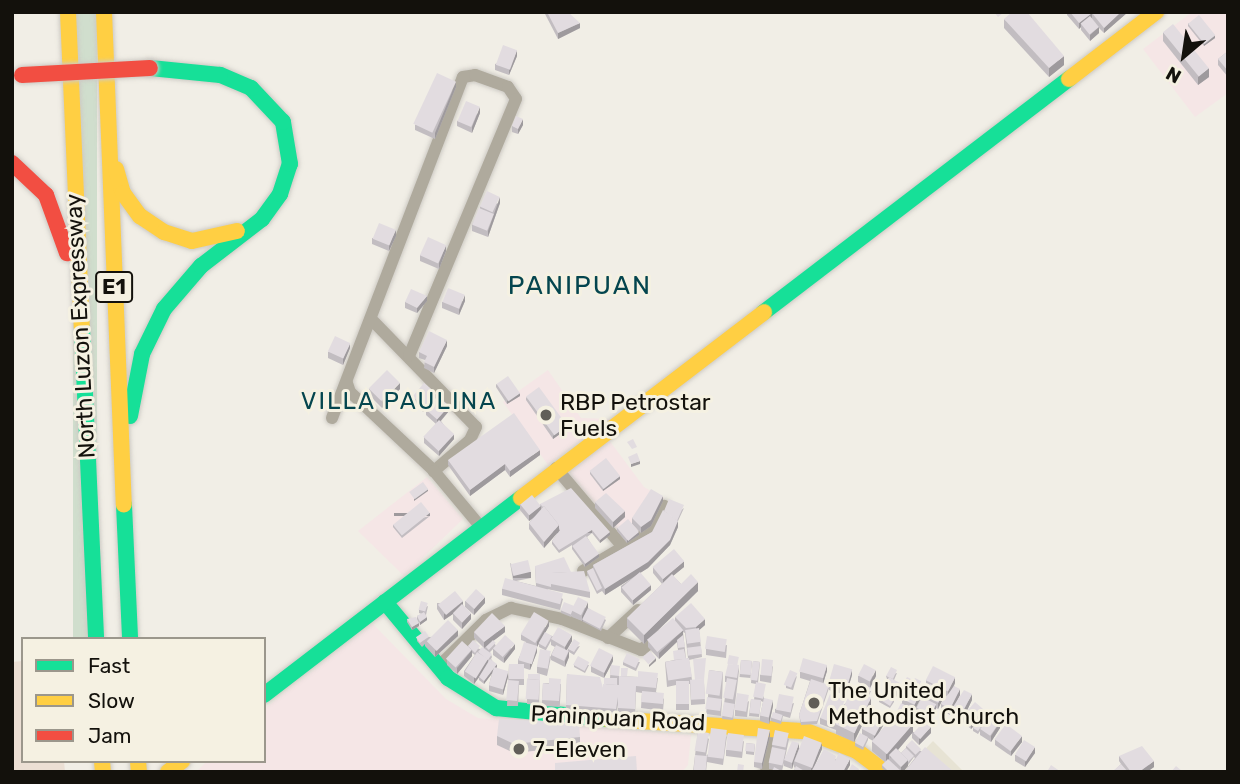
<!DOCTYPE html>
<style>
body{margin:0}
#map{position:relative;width:1240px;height:784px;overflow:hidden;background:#f1eee6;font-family:Rubik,sans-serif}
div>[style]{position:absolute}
.commercial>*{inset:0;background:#f5e6e6}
.industrial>*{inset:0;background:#ebdfd4}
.built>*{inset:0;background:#e7e3d4}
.green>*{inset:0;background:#d0decd;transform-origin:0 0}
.roads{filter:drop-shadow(0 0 2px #cdcac4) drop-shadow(0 0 2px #cdcac4)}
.street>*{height:12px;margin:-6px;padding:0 6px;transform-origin:6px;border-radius:6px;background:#afaa9d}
.fast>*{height:16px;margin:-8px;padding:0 8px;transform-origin:8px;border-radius:8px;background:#16e098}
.slow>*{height:16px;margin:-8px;padding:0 8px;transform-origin:8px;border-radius:8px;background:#ffcf43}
.jam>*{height:16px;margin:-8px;padding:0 8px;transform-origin:8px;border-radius:8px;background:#f24e42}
.bridges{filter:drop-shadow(0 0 2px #cdcac4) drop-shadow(0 0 2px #cdcac4)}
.jam-bridge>*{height:16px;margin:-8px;padding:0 8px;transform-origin:8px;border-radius:8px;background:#f24e42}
.wall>*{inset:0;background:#c2bdc1;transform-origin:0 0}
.shaded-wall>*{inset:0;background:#9e9a9d;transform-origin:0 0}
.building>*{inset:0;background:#e2dce0;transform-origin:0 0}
.dots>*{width:19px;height:19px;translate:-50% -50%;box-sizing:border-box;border:4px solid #f5f1e2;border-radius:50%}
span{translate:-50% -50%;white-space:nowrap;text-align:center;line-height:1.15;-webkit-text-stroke:6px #f5f1e2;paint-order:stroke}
.shield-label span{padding:2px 5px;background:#f5f1e2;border:2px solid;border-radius:5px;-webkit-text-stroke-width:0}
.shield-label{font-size:21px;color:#13110c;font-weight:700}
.street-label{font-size:23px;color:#13110c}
.poi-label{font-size:23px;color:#13110c}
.left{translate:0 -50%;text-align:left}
.neighbourhood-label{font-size:24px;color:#04454e;letter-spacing:2px}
.quarter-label{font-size:26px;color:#04454e;letter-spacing:2px}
.frame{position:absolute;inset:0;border:14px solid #13110c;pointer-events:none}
.legend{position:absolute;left:21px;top:637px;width:245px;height:126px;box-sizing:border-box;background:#f5f1e2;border:2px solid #9b978c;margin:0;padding:9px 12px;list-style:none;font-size:21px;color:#13110c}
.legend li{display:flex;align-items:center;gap:14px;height:35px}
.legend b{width:35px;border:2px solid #9b978c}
.north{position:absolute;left:1149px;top:21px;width:70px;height:70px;-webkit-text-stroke:5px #f5f1e2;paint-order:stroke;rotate:209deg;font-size:19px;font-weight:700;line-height:28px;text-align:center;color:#13110c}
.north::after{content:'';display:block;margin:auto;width:24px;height:32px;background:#13110c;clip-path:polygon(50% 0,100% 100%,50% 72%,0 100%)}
</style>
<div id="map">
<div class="commercial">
<div style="clip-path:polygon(1192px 12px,1228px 12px,1228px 93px,1195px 117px,1143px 49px)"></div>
<div style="clip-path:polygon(548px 370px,581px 418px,611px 419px,548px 465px,503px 402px)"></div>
<div style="clip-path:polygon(609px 440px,644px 487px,664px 498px,652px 525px,625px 544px,566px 473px)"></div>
<div style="clip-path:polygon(427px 477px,463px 519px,404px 576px,358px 531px)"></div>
<div style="clip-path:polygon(373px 624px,446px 699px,478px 718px,691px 735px,688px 765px,682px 772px,196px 772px,207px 761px,264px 761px,264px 709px)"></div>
</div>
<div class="industrial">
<div style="clip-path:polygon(23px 661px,23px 761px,64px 761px,65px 772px,12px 772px,12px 662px)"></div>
</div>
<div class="built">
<div style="clip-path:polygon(933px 741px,964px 772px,903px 772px)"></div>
</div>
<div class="green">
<div style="left:73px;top:12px;width:24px;height:628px"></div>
</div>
<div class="roads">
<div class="street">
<div style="left:372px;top:320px;width:149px;rotate:45.8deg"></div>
<div style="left:476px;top:427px;width:14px;rotate:115deg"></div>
<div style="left:470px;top:440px;width:48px;rotate:139.3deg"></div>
<div style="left:347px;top:383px;width:9px;rotate:72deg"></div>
<div style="left:350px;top:392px;width:115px;rotate:43.2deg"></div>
<div style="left:434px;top:471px;width:72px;rotate:50.1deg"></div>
<div style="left:332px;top:418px;width:365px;rotate:-69deg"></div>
<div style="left:463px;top:77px;width:12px;rotate:-9deg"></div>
<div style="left:475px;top:75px;width:35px;rotate:20deg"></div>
<div style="left:508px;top:87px;width:14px;rotate:56deg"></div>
<div style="left:516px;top:99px;width:278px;rotate:112.6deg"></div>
<div style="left:556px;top:468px;width:104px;rotate:49.7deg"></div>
<div style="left:583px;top:571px;width:72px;rotate:-30.8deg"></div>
<div style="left:645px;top:534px;width:34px;rotate:-56deg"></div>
<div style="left:608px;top:638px;width:41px;rotate:-43deg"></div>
<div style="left:438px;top:667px;width:67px;rotate:-44.4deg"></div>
<div style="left:486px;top:620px;width:28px;rotate:-26deg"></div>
<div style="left:511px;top:608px;width:52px;rotate:12.2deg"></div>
<div style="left:562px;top:619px;width:85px;rotate:21.4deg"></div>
<div style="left:641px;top:650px;width:23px;rotate:-38deg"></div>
<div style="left:766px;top:772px;width:47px;rotate:-80.1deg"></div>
</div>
<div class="fast">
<div style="left:764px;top:312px;width:384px;rotate:-37.4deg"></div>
<div style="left:82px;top:328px;width:311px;rotate:87.4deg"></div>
<div style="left:130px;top:416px;width:63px;rotate:-79deg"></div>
<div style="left:142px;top:354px;width:50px;rotate:-63.9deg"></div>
<div style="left:164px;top:309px;width:57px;rotate:-49.3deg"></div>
<div style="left:201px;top:266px;width:77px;rotate:-37.6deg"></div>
<div style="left:262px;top:219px;width:31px;rotate:-54deg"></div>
<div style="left:280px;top:194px;width:32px;rotate:-72deg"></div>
<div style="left:290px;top:164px;width:43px;rotate:-99.5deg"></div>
<div style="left:283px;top:122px;width:47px;rotate:-133.3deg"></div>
<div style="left:251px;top:88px;width:34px;rotate:-157deg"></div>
<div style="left:220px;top:75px;width:70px;rotate:-174.3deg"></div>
<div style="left:124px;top:505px;width:134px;rotate:87.4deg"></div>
<div style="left:385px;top:602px;width:99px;rotate:50.3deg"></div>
<div style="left:448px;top:678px;width:57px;rotate:32deg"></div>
<div style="left:496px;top:708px;width:112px;rotate:5.7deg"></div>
<div style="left:264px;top:695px;width:324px;rotate:-37.5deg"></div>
</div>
<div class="slow">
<div style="left:68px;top:12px;width:316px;rotate:87.5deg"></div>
<div style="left:104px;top:12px;width:493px;rotate:87.7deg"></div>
<div style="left:1069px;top:79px;width:110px;rotate:-37.6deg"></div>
<div style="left:116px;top:169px;width:25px;rotate:74deg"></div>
<div style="left:123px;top:193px;width:29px;rotate:54deg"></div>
<div style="left:140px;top:216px;width:29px;rotate:34deg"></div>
<div style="left:164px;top:232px;width:29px;rotate:18deg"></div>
<div style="left:192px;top:241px;width:46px;rotate:-12.5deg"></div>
<div style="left:521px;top:498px;width:306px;rotate:-37.4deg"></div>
<div style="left:607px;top:719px;width:199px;rotate:3.5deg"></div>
<div style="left:806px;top:731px;width:55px;rotate:21.4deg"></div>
<div style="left:857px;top:751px;width:35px;rotate:37deg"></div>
<div style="left:102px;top:761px;width:11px;rotate:85deg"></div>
<div style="left:138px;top:761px;width:11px;rotate:85deg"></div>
<div style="left:168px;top:772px;width:18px;rotate:-38deg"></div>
</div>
<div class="jam">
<div style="left:12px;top:163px;width:47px;rotate:43.3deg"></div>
<div style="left:46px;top:195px;width:62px;rotate:70.1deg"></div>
</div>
</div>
<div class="bridges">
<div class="jam-bridge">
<div style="left:22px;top:75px;width:128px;rotate:-3.1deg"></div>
</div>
</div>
<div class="wall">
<div style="clip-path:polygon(544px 12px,568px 12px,580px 28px,558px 39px)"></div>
<div style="clip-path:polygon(1067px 12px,1128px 12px,1104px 33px,1099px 28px,1099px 33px,1090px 41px,1081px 30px,1081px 27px,1079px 29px,1067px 15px)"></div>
<div style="clip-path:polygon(1004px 19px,1064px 65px,1049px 77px,1004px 28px)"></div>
<div style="clip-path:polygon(1188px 23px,1215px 38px,1204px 46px,1188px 26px)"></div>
<div style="clip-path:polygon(1163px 32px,1209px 77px,1198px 85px,1163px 41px)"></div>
<div style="clip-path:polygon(1228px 51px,1228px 77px,1218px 65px,1218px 59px)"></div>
<div style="clip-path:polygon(517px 56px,509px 75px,495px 70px,495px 64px)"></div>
<div style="clip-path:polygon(456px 87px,435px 139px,415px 130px,415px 125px)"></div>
<div style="clip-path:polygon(480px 113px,472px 133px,457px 126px,457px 121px)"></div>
<div style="clip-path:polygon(523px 125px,518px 134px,512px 132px,512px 126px)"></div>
<div style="clip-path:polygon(500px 203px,488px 237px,472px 231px,472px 225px,480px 209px,480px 206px)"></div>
<div style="clip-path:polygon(396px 236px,389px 251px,372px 244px,372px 238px)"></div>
<div style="clip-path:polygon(446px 251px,439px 269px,420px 261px,420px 255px)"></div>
<div style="clip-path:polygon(427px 301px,417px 313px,405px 308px,405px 302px)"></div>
<div style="clip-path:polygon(465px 301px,459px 315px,442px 308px,442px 302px)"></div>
<div style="clip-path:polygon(447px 346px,434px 373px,424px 368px,425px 360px,419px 358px,419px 352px)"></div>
<div style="clip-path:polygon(350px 348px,343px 365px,328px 358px,328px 352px)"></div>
<div style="clip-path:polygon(496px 384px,520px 396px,507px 404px,496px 387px)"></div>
<div style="clip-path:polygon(369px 389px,400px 389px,382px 408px,369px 395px)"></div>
<div style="clip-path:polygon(412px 396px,436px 398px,423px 412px,412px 402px)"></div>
<div style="clip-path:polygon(526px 397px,567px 429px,553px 439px,526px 400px)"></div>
<div style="clip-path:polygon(426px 409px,449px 411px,441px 421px,454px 439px,439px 456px,424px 443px,424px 437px,436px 424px,426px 415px)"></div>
<div style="clip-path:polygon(540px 455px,510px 477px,505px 470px,470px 496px,448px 465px,448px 460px)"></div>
<div style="clip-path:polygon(590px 471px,620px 479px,603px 491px,590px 474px)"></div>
<div style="clip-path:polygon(663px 501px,651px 526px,641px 533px,632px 524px,632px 518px)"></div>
<div style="clip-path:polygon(595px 502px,625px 517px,613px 528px,595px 508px)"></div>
<div style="clip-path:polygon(520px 504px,540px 506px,540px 504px,610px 535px,600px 543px,592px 533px,587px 537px,599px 557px,585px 567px,572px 549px,572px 545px,559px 553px,552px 544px,552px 541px,559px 531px,544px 548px,529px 529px,529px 523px,532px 519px,529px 521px,520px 510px)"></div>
<div style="clip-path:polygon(684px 508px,678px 521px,678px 527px,670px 545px,648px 568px,640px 573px,651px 590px,633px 605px,621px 592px,621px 586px,632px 578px,605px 595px,602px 591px,597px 594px,587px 574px,587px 571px,593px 568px,593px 565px,652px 532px)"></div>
<div style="clip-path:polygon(430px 516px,402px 538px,393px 527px,393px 525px)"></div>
<div style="clip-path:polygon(617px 528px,639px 535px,627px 543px,617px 531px)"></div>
<div style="clip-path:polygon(510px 563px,531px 578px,516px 581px,536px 586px,535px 566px,571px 572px,590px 592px,590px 598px,547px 589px,563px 599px,560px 610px,502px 595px,502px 589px,513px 580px)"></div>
<div style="clip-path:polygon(653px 567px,684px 567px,673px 576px,681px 584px,698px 591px,644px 644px,627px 627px,627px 618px,662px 584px,653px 573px)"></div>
<div style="clip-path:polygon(465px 601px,485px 603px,474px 615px,465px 607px)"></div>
<div style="clip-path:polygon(437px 603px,463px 605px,471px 619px,462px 629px,453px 620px,453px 614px,444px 620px,437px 609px)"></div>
<div style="clip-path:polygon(428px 606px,426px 615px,427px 620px,420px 625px,419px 622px,419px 626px,412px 630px,407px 622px,407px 619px,417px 619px,417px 616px,422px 614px,419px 613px,419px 610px)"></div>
<div style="clip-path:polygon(574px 606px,588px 608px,606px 620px,601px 631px,582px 621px,572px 617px,572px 615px,571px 617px,561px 613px,561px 610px)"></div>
<div style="clip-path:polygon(evenodd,675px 617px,705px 625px,699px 630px,702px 657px,689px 660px,692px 680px,704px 683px,705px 704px,691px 705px,690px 684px,689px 684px,689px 710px,676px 710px,676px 685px,667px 687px,665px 662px,674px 660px,678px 650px,677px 642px,659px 659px,648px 647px,648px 641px,675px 621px,675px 617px,683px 632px,685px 633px,688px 658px,686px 659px,683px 632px)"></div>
<div style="clip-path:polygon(549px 626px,545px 633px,552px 636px,572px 641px,567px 650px,568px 651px,568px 649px,580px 646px,574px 655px,569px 652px,569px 657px,565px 667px,551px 660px,551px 655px,555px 647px,551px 645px,551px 641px,546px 650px,551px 657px,547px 676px,537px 673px,537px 667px,545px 650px,539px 647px,539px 644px,542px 638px,537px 647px,537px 652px,530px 670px,524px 668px,524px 685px,519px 685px,518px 706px,507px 706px,509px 664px,518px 664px,518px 660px,526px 642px,521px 640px,521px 634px)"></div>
<div style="clip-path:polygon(474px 632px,505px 632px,493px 641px,496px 646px,515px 649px,504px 663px,493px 655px,493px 649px,490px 652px,492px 657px,491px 659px,497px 667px,495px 668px,508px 677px,503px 695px,489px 691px,489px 685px,492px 673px,484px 684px,479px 680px,479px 677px,474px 684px,464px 676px,464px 671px,475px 655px,472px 653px,472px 656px,457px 674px,447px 665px,447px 660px,468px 646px,480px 649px,484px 648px,474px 638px)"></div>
<div style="clip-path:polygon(458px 636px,435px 657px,425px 646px,425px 644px,422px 647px,417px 641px,417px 639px,429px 637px)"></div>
<div style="clip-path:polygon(727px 645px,726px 658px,706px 655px,706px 649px)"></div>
<div style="left:741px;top:660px;width:11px;height:17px;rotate:5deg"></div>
<div style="clip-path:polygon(613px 661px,611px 665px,619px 676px,658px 678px,656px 692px,664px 699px,663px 711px,641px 708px,642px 693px,636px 692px,635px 715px,618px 714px,618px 705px,616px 715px,566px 710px,567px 674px,603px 688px,610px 678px,611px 665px,604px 678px,591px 672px,591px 666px)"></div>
<div style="clip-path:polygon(753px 661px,760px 662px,758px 683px,764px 698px,773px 706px,769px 724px,760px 721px,760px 716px,763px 702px,761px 701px,759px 717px,749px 716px,751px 699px,754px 700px,756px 684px,751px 683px)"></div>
<div style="clip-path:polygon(623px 662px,640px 662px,636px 671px,623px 665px)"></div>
<div style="clip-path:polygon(574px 665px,589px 665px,585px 673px,574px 667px)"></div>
<div style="clip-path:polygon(738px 665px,739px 671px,733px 720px,722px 719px,727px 682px,725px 682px,725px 676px)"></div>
<div style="clip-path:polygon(773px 666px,771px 683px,760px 681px,760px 675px)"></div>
<div style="clip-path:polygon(709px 670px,723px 672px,722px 702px,721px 716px,706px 714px,708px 697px)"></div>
<div style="clip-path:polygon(827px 671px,823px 683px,829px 688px,817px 724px,801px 725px,799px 715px,810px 681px,800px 678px,800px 672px)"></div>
<div style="clip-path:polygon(897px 673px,894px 680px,900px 689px,895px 699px,894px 699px,894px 702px,890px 708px,879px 702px,879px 699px,883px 693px,883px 688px,887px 679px,886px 676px)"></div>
<div style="clip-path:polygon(540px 674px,539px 705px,527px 704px,527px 679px)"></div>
<div style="clip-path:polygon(852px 675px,846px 695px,829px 690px,829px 684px)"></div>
<div style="clip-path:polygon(797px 676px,793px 690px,786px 688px,786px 685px)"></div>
<div style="clip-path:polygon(858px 676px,876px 676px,870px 688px,858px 682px)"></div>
<div style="clip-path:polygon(926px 680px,955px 683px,954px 686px,960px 695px,956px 703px,972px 700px,966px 712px,983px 715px,981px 718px,1000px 728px,991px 742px,980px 735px,980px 731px,978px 734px,973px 731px,973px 728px,977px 723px,971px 729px,963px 722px,963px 718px,961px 721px,951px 716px,951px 712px,950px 715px,941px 710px,941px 704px,947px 696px,944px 695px,938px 709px,936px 708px,936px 710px,931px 720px,916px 713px,916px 707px,921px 699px,920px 698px,909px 720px,913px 732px,931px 733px,919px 745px,912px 738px,912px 733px,898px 750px,901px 753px,906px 748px,906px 746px,921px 751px,954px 772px,904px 772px,915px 758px,914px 757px,903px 772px,886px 772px,882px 768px,882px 765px,885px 762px,872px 751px,872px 742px,873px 741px,868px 738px,868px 740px,863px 750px,855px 746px,855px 743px,862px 734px,862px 729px,884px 724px,878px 735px,896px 714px,902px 703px,902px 699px,906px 691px,902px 689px,902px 686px,913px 682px,926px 686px)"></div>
<div style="left:543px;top:683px;width:18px;height:23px;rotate:3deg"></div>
<div style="clip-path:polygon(857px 691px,871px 691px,868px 697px,871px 707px,854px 742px,836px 734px,836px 730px,820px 724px,820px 718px,845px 704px)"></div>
<div style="clip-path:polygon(749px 701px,747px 717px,735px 716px,735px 710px)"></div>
<div style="clip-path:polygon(794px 703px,790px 718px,783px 716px,781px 724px,771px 721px,771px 718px,775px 713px,775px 709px)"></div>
<div style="clip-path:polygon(775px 730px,789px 739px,785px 758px,799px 748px,822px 749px,815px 765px,836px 759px,850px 765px,846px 772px,793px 772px,795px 768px,794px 767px,794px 764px,792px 769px,784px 766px,784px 763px,782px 771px,769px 769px,769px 763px)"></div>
<div style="clip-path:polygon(698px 731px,709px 739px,706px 756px,727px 736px,723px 765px,707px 762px,706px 772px,693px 772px)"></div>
<div style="clip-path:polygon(497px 736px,580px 737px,580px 746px,514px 753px,497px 745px)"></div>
<div style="clip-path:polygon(770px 736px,762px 769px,754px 767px,754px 762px)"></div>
<div style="clip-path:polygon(995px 739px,1022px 742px,1011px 756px,995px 745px)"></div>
<div style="clip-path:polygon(744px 741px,742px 758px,726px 756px,726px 750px)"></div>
<div style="clip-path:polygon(746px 743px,755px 744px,754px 755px,746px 754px)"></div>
<div style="clip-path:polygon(1035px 753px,1025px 767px,1015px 761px,1015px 755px)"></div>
<div style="clip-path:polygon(1119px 756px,1154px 767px,1147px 772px,1113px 772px,1121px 764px,1119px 761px)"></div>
</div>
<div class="shaded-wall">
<div style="clip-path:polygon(1121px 12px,1128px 12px,1104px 33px,1104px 28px)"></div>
<div style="clip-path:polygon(1092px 13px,1092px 18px,1081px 24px,1081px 27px,1079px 29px,1079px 23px)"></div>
<div style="clip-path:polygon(580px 23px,580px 28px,558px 39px,558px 33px)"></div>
<div style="clip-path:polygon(1099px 27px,1099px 33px,1090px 41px,1090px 35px)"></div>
<div style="clip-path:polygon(1215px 35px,1215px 38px,1204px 46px,1204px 43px)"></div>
<div style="clip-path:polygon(517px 50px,517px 56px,509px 75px,509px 70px)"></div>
<div style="clip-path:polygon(1064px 56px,1064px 65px,1049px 77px,1049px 68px)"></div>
<div style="clip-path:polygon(1209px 68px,1209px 77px,1198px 85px,1198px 77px)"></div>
<div style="clip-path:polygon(456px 82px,456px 87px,435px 139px,435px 133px)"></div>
<div style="clip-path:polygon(480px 107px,480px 113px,472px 133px,472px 127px)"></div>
<div style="clip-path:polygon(523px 119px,523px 125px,518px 134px,518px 129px)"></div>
<div style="clip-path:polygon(500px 197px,500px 203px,488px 237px,488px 231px)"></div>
<div style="clip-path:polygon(396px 230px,396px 236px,389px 251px,389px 245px)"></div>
<div style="clip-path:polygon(446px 245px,446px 251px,439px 269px,439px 263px)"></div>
<div style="clip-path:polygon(465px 295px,465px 301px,459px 315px,459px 310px)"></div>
<div style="clip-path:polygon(427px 296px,427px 301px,417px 313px,417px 308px)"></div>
<div style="clip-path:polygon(447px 340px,447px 346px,434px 373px,434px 367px)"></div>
<div style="clip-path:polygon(350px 343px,350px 348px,343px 365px,343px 359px)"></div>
<div style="clip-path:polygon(400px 383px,400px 389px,382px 408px,382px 402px)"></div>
<div style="clip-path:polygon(436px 393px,436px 398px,423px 412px,423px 406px)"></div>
<div style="clip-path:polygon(520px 393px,520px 396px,507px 404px,507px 401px)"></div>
<div style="clip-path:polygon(449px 406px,449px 411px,437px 425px,437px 419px)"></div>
<div style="clip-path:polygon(567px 426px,567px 429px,553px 439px,553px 436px)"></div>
<div style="clip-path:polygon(454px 434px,454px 439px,439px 456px,439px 450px)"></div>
<div style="clip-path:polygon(540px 450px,540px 455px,510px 477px,510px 471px)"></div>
<div style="clip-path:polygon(640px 461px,640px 464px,631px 467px,631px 464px)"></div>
<div style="clip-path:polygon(505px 464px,505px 470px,470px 496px,470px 490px)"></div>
<div style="clip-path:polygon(620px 476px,620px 479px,603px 491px,603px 489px)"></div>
<div style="clip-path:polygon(428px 489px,428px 491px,414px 501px,414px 498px)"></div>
<div style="clip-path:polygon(663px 496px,663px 501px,651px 526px,641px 533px,641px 527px)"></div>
<div style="clip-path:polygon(541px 506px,541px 512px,529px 521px,529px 515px)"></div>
<div style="clip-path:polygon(625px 511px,625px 517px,613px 528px,613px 522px)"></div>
<div style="left:430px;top:513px;width:3px;height:36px;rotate:90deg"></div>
<div style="clip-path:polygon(678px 521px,678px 527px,670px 545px,648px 568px,605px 595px,605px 589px)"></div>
<div style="clip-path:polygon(559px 525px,559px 531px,544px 548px,544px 542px)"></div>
<div style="left:592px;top:530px;width:3px;height:39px;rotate:90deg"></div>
<div style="clip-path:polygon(610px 532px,610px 535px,600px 543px,600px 540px)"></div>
<div style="clip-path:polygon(639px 532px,639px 535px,627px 543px,627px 540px)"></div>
<div style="clip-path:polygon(599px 554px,599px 557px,585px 567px,585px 564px)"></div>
<div style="clip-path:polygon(684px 561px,684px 567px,663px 584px,663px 579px)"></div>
<div style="left:531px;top:572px;width:6px;height:18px;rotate:90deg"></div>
<div style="clip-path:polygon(698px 582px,698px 591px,644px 644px,644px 635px)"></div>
<div style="clip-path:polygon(651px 585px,651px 590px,633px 605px,633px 600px)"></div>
<div style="clip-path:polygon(485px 597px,485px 603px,474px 615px,474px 609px)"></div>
<div style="clip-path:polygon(463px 601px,463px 607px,444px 620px,444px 614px)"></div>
<div style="clip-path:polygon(588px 602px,588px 608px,582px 622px,582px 616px)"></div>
<div style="clip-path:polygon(471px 613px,471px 619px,462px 629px,462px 623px)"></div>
<div style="clip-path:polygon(427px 617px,427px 620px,420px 625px,420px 622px)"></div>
<div style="clip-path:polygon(705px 619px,705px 625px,696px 633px,696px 627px)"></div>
<div style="clip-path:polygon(549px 621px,549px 626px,537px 647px,537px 652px,530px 670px,530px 664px,537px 647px,537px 642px)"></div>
<div style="clip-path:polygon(419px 623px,419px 626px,412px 630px,412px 627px)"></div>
<div style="clip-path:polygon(505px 626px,505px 632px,484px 648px,484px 642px)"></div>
<div style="clip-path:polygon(458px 630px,458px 636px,435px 657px,435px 651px)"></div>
<div style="clip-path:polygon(683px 630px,683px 636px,659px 659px,659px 653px)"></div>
<div style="clip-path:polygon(572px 635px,572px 641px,565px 653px,565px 647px)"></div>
<div style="clip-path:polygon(515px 644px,515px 649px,504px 663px,504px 658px)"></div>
<div style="clip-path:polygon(472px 650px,472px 656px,457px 674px,457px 668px)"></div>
<div style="clip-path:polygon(569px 651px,569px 657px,565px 667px,565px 661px)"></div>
<div style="clip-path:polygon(613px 655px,613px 661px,604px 678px,604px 672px)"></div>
<div style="clip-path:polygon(656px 658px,656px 661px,649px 667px,649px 665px)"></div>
<div style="clip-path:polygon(488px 659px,488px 665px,474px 684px,474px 678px)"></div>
<div style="clip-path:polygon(497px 664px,497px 667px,484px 684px,484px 681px)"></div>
<div style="clip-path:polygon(827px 665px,827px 671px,823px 684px,823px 678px)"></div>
<div style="clip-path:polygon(852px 669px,852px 675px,846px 695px,846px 689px)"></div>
<div style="clip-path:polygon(876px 670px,876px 676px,870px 688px,870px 682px)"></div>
<div style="clip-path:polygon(508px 671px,508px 677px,503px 695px,503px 689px)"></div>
<div style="clip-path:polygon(955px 677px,955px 683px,948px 697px,948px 691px)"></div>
<div style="clip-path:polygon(900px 683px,900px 689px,895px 699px,895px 694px)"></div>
<div style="clip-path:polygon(960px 689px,960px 695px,952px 711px,951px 710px,950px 715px,950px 709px)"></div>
<div style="clip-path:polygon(944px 691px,944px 697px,938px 709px,938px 703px)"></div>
<div style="clip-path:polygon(920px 694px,920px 700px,914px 711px,914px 705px)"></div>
<div style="clip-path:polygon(972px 694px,972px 700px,964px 717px,963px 716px,961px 721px,961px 715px)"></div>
<div style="clip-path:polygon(871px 698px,871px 707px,854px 742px,854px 733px)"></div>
<div style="clip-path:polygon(773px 700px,773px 706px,769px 724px,769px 718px)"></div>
<div style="clip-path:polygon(936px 704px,936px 710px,931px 720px,931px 715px)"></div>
<div style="clip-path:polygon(983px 709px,983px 715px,971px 729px,971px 723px)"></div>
<div style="clip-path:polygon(884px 718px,884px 724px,874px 741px,874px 736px)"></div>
<div style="clip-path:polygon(1000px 722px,1000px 728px,991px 742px,991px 736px)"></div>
<div style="clip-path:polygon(913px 724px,913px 732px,891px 758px,889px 755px,889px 760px,886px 763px,886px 754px)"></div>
<div style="clip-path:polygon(931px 727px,931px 733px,919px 745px,919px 739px)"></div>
<div style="clip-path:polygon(770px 730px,770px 736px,762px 769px,762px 763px)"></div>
<div style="clip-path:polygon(1022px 736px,1022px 742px,1011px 756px,1011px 751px)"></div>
<div style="clip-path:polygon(799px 743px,799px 749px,794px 761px,792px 769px,792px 763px)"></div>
<div style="clip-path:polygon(822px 743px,822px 749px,812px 772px,811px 772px,811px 769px)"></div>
<div style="clip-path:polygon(1035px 747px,1035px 753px,1025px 767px,1025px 762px)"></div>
<div style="clip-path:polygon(850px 759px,850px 765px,846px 772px,843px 772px)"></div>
<div style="clip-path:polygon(908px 760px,908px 766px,903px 772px,901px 772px,901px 767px)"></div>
<div style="clip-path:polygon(1154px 761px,1154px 767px,1147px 772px,1139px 772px)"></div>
</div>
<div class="building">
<div style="clip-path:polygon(547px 12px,568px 12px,580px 23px,558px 33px)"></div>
<div style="clip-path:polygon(994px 12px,1004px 12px,998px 17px)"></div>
<div style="clip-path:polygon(1012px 12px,1027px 12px,1064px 56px,1049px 68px,1004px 19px)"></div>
<div style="clip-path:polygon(1070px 12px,1091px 12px,1092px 13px,1079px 23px)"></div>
<div style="clip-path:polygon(1094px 12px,1121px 12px,1104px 28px,1092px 13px)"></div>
<div style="left:1199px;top:15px;width:26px;height:14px;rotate:51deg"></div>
<div style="left:1090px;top:16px;width:14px;height:12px;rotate:51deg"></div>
<div style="left:1173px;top:24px;width:57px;height:13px;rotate:51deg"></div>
<div style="left:503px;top:45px;width:15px;height:21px;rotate:20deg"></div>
<div style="clip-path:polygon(1228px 51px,1228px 71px,1218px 59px)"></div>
<div style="left:437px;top:73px;width:21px;height:56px;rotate:25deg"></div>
<div style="left:466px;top:101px;width:15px;height:22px;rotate:23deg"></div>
<div style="clip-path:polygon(516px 116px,523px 119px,518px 129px,512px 126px)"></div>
<div style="left:487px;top:191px;width:14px;height:17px;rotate:25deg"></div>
<div style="left:479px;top:208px;width:16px;height:18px;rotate:22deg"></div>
<div style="left:379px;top:223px;width:18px;height:17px;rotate:22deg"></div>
<div style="left:428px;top:237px;width:20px;height:20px;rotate:24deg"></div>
<div style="left:448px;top:288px;width:18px;height:15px;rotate:22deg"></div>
<div style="clip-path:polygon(411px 289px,427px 296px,417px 308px,405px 302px)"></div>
<div style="clip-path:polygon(429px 331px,447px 340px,434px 367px,424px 362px,427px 356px,419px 352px)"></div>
<div style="left:335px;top:336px;width:17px;height:17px;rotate:25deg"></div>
<div style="left:387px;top:370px;width:18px;height:26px;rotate:45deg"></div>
<div style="left:508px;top:376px;width:21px;height:14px;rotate:55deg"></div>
<div style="left:424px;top:383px;width:16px;height:18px;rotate:40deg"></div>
<div style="left:539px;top:387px;width:48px;height:16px;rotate:54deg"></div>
<div style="left:438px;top:396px;width:15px;height:18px;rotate:42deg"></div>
<div style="clip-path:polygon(514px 413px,540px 450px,510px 471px,505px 464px,470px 490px,448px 460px)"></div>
<div style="left:439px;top:420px;width:21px;height:23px;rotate:43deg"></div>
<div style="clip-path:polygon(633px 439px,637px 447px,632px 449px,627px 442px)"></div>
<div style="clip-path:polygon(637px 453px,640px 461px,631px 464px,628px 457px)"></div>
<div style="left:606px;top:458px;width:23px;height:21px;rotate:52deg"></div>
<div style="left:423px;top:482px;width:9px;height:17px;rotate:54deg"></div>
<div style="clip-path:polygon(571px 488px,610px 532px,600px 540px,592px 530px,559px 550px,552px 541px,560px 530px,559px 528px,559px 525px,544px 506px,543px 507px,540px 504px)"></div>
<div style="clip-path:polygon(651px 489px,663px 496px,651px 520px,641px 527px,632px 518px)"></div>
<div style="clip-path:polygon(606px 493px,625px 511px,613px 522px,595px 502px)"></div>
<div style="left:532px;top:495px;width:14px;height:15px;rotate:51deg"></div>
<div style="clip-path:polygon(669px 499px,684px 505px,677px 521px,664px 511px)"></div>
<div style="left:421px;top:502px;width:14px;height:36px;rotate:51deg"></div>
<div style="clip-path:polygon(544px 506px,559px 525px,544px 542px,529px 523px)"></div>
<div style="clip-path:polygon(663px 510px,678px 521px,670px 540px,648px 562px,605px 589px,593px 565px,652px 532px)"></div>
<div style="left:628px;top:519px;width:17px;height:14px;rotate:50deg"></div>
<div style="left:586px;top:536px;width:22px;height:17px;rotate:54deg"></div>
<div style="left:674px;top:549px;width:16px;height:28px;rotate:50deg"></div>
<div style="clip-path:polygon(564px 557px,571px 572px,551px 573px,551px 587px,536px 583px,535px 566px)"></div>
<div style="left:528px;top:560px;width:12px;height:18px;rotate:76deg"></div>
<div style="clip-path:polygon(593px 568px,602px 588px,597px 591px,587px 571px)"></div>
<div style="clip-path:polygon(584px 571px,590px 592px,551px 584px,551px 573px)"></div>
<div style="left:640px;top:572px;width:17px;height:24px;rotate:50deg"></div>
<div style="clip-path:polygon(672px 574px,681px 584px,691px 574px,698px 582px,644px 635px,627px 618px)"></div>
<div style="left:505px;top:578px;width:60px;height:11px;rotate:15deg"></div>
<div style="left:476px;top:589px;width:12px;height:16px;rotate:42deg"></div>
<div style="left:455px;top:591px;width:13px;height:22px;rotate:51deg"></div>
<div style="left:578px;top:597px;width:11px;height:15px;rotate:27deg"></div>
<div style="left:421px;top:601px;width:7px;height:9px;rotate:16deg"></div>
<div style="left:564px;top:602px;width:11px;height:9px;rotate:22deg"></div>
<div style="clip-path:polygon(691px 603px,705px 619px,696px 627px,686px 628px,675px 617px)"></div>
<div style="left:462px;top:604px;width:13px;height:13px;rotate:45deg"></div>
<div style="left:588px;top:608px;width:20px;height:13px;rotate:27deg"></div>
<div style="clip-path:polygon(424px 612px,427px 617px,420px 622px,417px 616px)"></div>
<div style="left:534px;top:612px;width:17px;height:26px;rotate:31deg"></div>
<div style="clip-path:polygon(492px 613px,505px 626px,484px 642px,474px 632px)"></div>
<div style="clip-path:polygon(416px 617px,419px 623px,412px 627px,407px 619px)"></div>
<div style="left:673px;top:618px;width:16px;height:34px;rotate:50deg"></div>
<div style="left:448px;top:620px;width:14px;height:30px;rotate:45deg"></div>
<div style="left:558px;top:627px;width:16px;height:14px;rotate:30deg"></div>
<div style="left:699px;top:628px;width:14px;height:14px;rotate:82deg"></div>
<div style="left:425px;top:631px;width:7px;height:11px;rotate:56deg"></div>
<div style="left:545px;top:632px;width:8px;height:13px;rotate:30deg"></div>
<div style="left:505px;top:635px;width:13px;height:18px;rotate:42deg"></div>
<div style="clip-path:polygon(683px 635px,685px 647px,678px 648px,677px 640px)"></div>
<div style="left:707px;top:636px;width:20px;height:13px;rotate:9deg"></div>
<div style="clip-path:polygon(574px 639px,580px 643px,574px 652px,568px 649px)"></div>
<div style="clip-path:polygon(473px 640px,480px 646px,475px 653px,468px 646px)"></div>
<div style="left:493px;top:640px;width:4px;height:10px;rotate:45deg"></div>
<div style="left:462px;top:641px;width:13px;height:24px;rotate:42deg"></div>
<div style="left:524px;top:642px;width:14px;height:19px;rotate:17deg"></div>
<div style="left:556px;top:645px;width:14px;height:11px;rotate:25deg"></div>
<div style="left:701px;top:646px;width:8px;height:14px;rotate:83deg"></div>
<div style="clip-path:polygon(482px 647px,492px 654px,488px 660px,478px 652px)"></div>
<div style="left:599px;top:648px;width:16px;height:20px;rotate:27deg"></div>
<div style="left:540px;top:649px;width:11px;height:18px;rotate:10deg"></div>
<div style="clip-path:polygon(684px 649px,686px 659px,674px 660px,673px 651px)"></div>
<div style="left:650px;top:651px;width:9px;height:10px;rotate:49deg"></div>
<div style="left:477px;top:652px;width:13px;height:23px;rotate:32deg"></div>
<div style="left:627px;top:653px;width:14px;height:10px;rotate:25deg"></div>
<div style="left:729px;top:655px;width:10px;height:9px;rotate:11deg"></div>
<div style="left:578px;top:656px;width:13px;height:10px;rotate:29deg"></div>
<div style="left:689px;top:658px;width:19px;height:24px;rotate:81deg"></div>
<div style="clip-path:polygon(706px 658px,704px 680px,704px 679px,695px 680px,693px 659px)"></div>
<div style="left:803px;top:658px;width:25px;height:14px;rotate:16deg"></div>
<div style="clip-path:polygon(490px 659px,497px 664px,484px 681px,479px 677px)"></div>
<div style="left:762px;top:659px;width:11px;height:16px;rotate:5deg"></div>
<div style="left:741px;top:660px;width:11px;height:14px;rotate:5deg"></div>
<div style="left:753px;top:661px;width:7px;height:19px;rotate:8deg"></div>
<div style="left:509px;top:664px;width:15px;height:15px"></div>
<div style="clip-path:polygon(728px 664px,739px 665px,737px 678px,725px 676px)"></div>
<div style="left:834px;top:664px;width:19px;height:21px;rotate:16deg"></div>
<div style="left:864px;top:664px;width:13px;height:13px;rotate:27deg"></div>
<div style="left:611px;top:665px;width:9px;height:10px;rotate:6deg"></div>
<div style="left:933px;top:666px;width:25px;height:16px;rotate:27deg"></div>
<div style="left:494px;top:667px;width:15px;height:19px;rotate:16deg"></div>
<div style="clip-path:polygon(891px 667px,897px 670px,893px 679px,886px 676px)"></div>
<div style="clip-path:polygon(621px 668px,628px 668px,627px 676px,621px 676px)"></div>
<div style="left:709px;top:670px;width:14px;height:24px;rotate:8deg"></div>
<div style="left:790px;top:670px;width:8px;height:16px;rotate:23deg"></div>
<div style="clip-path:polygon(638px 671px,658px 673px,656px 688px,636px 686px,635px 709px,618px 708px,618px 697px,616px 709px,566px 705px,567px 674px,600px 677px,603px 688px,603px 684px,619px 685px,619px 676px,638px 677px)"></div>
<div style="clip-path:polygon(528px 674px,540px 674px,540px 681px,540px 680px,528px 679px)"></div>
<div style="left:889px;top:677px;width:13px;height:13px;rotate:29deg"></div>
<div style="left:907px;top:677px;width:7px;height:10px;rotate:27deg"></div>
<div style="clip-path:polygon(549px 678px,561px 679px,559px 701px,542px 700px,543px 683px,549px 684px)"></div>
<div style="clip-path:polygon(604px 678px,617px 678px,617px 685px,604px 684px)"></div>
<div style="left:727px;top:678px;width:10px;height:20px;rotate:11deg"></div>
<div style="left:915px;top:678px;width:7px;height:13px;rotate:27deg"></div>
<div style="left:527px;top:679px;width:13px;height:20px;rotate:4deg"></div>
<div style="left:704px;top:679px;width:20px;height:14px;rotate:87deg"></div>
<div style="clip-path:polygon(811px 679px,829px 685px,817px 721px,801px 722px,799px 715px)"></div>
<div style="left:508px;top:680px;width:11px;height:20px;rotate:5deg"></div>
<div style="left:676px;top:681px;width:13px;height:23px"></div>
<div style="left:756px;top:682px;width:10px;height:15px;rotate:11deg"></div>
<div style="left:861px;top:683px;width:11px;height:9px;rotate:27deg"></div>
<div style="clip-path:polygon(922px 684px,927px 686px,922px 697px,917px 693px)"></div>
<div style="left:930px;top:684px;width:16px;height:13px;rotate:27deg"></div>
<div style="clip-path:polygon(954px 686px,960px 689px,950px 709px,941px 704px)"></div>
<div style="left:907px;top:688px;width:14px;height:12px;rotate:25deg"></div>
<div style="left:852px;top:689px;width:21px;height:39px;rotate:25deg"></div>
<div style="clip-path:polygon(964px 690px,972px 694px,961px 715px,951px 710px)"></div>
<div style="left:642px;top:691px;width:22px;height:11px;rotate:5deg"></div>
<div style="left:737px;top:693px;width:12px;height:17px;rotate:9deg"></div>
<div style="clip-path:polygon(882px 693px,894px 699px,890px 706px,879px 699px)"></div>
<div style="left:779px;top:694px;width:15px;height:16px;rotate:11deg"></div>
<div style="left:830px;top:694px;width:16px;height:26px;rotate:22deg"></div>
<div style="left:707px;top:697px;width:15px;height:12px;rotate:8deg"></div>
<div style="left:922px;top:697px;width:16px;height:12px;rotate:27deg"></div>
<div style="left:764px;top:698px;width:9px;height:18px;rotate:13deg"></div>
<div style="left:751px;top:699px;width:10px;height:14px;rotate:6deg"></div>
<div style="left:724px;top:702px;width:11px;height:14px;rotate:10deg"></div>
<div style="left:975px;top:702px;width:11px;height:18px;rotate:41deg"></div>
<div style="clip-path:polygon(901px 703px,913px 709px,908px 719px,898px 711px,896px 713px)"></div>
<div style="left:871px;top:711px;width:15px;height:20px;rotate:28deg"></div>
<div style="left:898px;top:711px;width:20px;height:40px;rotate:41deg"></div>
<div style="left:773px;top:712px;width:10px;height:6px;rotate:17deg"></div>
<div style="left:990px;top:715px;width:12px;height:17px;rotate:35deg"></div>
<div style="clip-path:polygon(980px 717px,985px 721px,978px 731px,973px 728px)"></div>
<div style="clip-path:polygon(499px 719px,579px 723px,580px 737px,514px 744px,497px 736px)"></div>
<div style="left:924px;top:721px;width:9px;height:16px;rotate:41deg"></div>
<div style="left:1006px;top:724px;width:20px;height:19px;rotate:37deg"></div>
<div style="left:711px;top:728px;width:16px;height:29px;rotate:7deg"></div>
<div style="clip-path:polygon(758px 728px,770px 730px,762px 763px,754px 762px)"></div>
<div style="left:775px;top:730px;width:14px;height:15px;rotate:12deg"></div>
<div style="left:698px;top:731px;width:11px;height:20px;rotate:10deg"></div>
<div style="left:728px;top:733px;width:16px;height:17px;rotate:7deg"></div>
<div style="left:860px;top:733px;width:9px;height:11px;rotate:27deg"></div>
<div style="left:804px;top:736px;width:19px;height:27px;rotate:21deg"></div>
<div style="left:912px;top:740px;width:13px;height:8px;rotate:45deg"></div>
<div style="left:1024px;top:740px;width:13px;height:17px;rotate:32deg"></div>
<div style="clip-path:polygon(792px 741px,799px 743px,792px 763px,784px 760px)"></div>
<div style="left:746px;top:743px;width:9px;height:8px;rotate:6deg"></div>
<div style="clip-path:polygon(1142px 746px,1154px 761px,1139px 772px,1131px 772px,1119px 756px)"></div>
<div style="left:772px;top:747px;width:14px;height:16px;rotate:12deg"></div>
<div style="clip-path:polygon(925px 747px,954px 772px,935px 772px,933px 770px,932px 772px,904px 772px)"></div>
<div style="left:896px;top:748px;width:17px;height:10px;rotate:45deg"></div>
<div style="clip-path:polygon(906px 748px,914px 756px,908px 762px,908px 760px,901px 753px)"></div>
<div style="clip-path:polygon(824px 749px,836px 756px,835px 761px,839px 753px,850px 759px,843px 772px,811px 772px)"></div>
<div style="left:695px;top:755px;width:12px;height:15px;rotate:5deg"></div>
<div style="clip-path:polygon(636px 756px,637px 772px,555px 772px,555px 763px)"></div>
<div style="clip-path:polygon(888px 759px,901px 771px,900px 772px,889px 772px,882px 765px)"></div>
<div style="clip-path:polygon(738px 764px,744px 765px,743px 772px,737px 772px)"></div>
<div style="clip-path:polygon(852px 764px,859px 769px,858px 772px,848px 772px)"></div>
<div style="clip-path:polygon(1121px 764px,1128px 772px,1113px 772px,1113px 771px)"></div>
<div style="clip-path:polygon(1051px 765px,1061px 772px,1047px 772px)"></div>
<div style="clip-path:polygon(796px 766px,806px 772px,793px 772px)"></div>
<div style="clip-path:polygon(1176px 766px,1183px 772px,1171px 772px)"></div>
<div style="clip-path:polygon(774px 767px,783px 772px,772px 772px)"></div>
</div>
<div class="dots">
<div style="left:546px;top:415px;background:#615e58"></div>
<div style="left:814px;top:703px;background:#615e58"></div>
<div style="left:519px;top:749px;background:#615e58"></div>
</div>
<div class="shield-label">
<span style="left:114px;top:287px">E1</span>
</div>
<div class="street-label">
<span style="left:80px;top:326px;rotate:-93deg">North Luzon Expressway</span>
<span style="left:618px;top:718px;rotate:3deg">Paninpuan Road</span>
</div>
<div class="poi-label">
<span class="left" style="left:560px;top:415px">RBP Petrostar<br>Fuels</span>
<span class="left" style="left:828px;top:703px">The United<br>Methodist Church</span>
<span class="left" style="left:533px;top:749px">7-Eleven</span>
</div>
<div class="neighbourhood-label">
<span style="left:399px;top:402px">VILLA PAULINA</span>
</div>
<div class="quarter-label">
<span style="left:580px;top:286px">PANIPUAN</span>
</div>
<div class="frame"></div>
<ul class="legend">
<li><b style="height:9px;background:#16e098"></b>Fast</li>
<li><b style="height:9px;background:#ffcf43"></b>Slow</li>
<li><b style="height:9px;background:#f24e42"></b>Jam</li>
</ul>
<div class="north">N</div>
</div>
